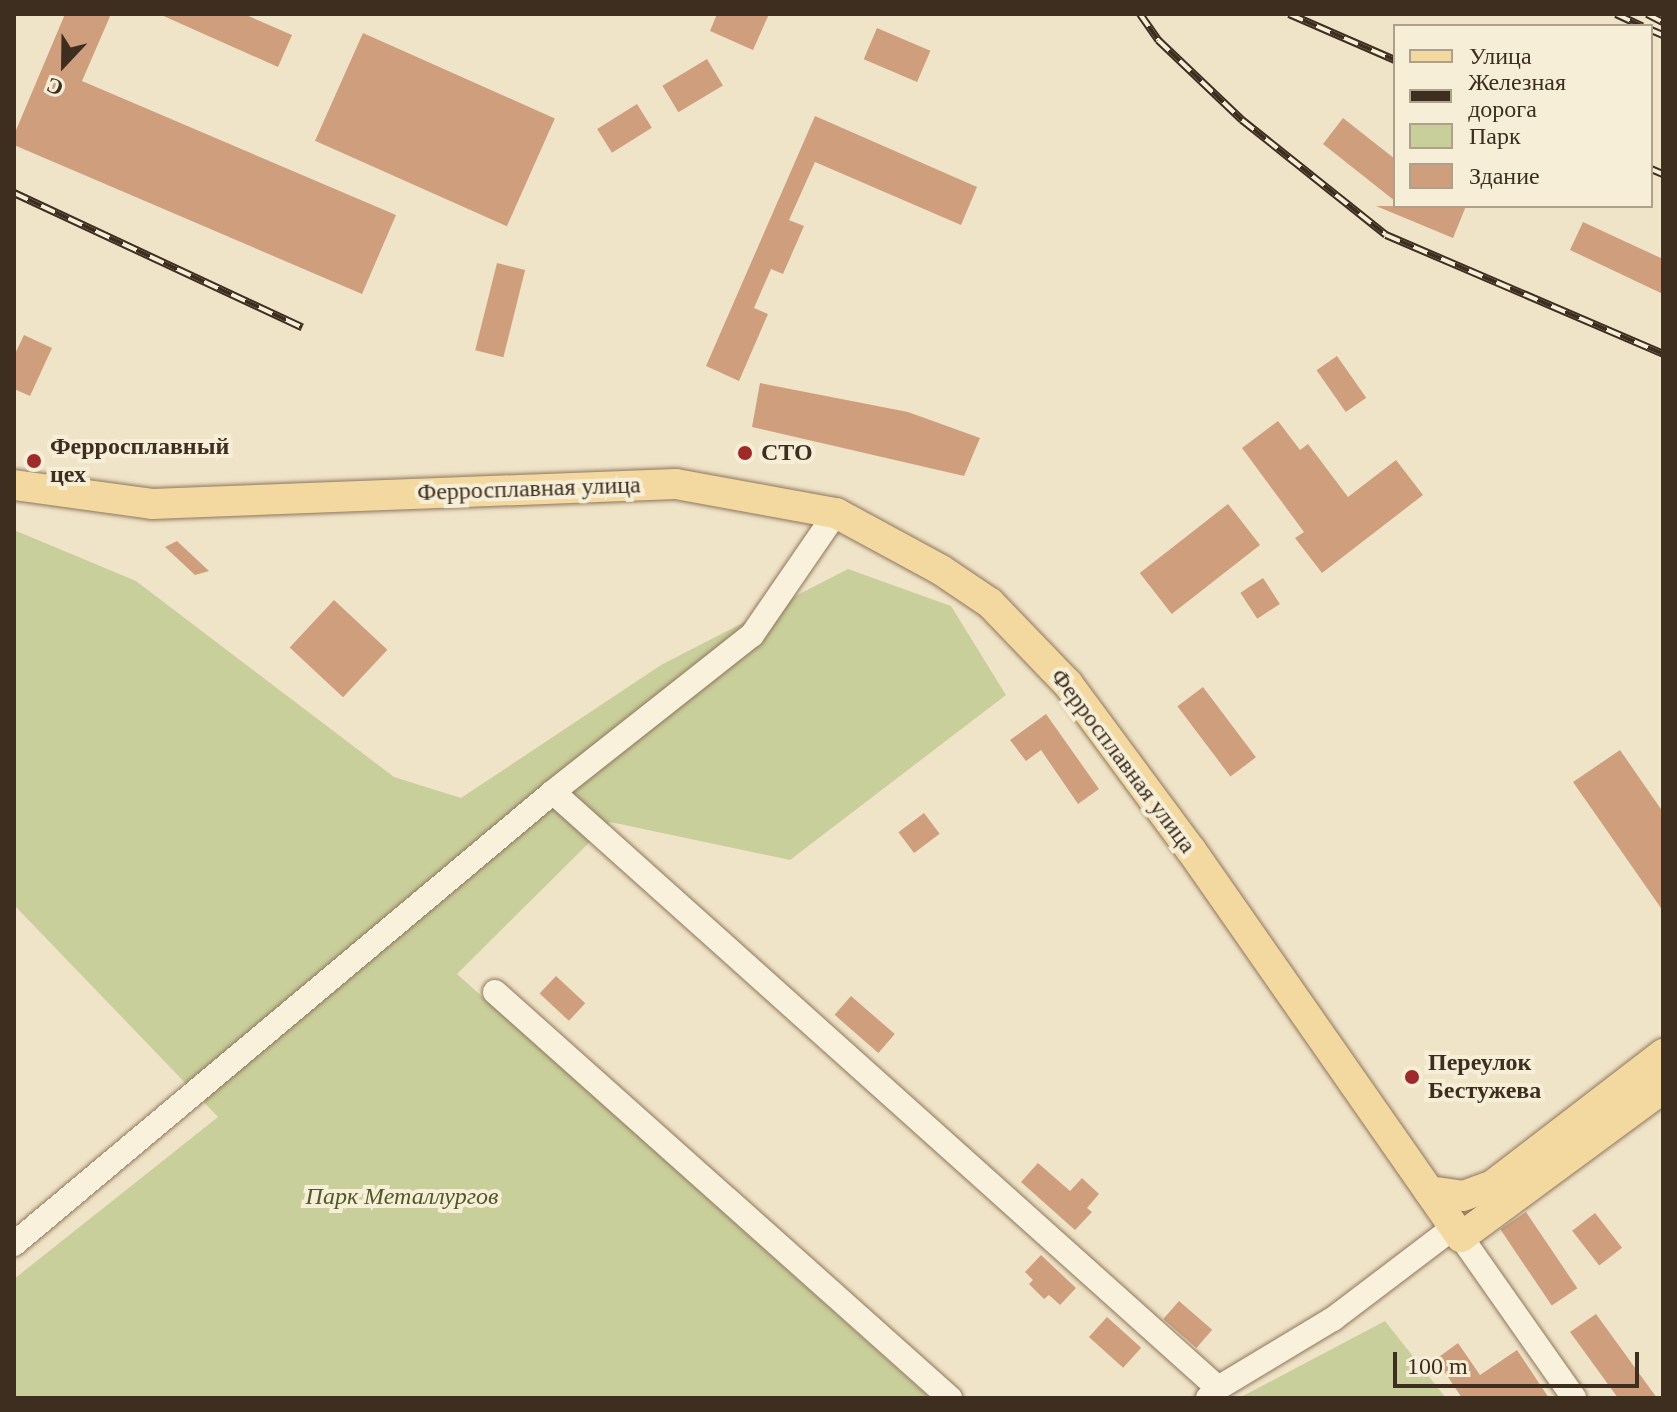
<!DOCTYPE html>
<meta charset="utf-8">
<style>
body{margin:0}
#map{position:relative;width:1677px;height:1412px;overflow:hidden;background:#f0e4c8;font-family:"Times New Roman",serif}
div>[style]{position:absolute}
.green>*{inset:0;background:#c9cf9b}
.building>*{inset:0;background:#cf9f7d;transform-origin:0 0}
.roads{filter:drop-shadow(0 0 2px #8d765c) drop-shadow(0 0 2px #8d765c)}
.minor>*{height:24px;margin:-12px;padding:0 12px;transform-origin:12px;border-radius:12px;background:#faf1dc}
.major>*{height:30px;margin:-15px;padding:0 15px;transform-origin:15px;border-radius:15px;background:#f3d9a0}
.rail>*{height:8px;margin-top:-4px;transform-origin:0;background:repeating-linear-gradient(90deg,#f7eed8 0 15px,#3d2e20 0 30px);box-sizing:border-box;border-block:2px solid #3d2e20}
.dots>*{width:22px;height:22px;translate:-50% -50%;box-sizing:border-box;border:4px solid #f7eed8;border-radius:50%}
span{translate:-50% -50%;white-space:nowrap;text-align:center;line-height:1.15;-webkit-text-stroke:8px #f7eed8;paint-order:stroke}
.poi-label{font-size:24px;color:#3d2e20;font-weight:700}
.left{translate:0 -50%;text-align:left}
.street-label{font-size:24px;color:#3d2e20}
.park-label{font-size:24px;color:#4d5a26;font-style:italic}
.frame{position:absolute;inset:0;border:16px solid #3d2e20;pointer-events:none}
.legend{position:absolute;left:1393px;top:24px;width:260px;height:184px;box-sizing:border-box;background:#f7eed8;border:2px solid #ada18e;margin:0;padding:10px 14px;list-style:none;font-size:24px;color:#3d2e20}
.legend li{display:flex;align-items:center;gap:16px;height:40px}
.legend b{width:40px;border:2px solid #ada18e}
.north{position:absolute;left:24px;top:24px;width:80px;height:80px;-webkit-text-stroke:6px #f7eed8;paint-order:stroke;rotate:202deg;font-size:22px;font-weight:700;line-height:32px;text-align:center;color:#3d2e20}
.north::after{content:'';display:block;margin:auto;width:28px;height:36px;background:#3d2e20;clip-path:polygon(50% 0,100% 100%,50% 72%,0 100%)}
.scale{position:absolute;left:1393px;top:1352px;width:246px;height:36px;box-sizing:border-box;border:4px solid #3d2e20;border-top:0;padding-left:10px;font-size:24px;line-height:28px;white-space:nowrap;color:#3d2e20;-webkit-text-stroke:6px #f7eed8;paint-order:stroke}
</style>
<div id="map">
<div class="green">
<div style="clip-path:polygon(14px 530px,136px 581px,394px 777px,461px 798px,661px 665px,848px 569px,951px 606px,1006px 695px,790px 860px,610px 822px,457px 974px,930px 1398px,14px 1398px,14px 1279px,218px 1117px,14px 905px)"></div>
<div style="clip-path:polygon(1385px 1321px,1446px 1398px,1239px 1398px)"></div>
</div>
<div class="building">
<div style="clip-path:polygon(65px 14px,111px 14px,82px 81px,396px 215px,362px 294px,14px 145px,14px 135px)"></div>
<div style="clip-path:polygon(159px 14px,244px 14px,292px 35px,278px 67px)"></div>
<div style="clip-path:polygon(717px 14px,769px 14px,753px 50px,710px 31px)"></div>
<div style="left:877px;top:28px;width:58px;height:34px;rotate:23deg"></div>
<div style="left:363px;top:33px;width:210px;height:118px;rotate:24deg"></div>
<div style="left:707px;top:59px;width:31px;height:52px;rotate:59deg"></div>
<div style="left:637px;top:104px;width:28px;height:47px;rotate:58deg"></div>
<div style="clip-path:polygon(815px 116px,977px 187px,961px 225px,815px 162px,789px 220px,804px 226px,783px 274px,771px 269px,754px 308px,768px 314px,739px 381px,706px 366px)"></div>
<div style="clip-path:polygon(1343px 118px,1395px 159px,1395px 201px,1323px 144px)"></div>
<div style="clip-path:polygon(1376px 206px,1466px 206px,1453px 238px)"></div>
<div style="clip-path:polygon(1583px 222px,1663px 259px,1663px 294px,1570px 250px)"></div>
<div style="left:497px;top:263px;width:29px;height:90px;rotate:14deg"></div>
<div style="clip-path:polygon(24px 335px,52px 348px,30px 396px,14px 389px,14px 356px)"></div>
<div style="left:1337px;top:356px;width:51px;height:25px;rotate:55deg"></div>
<div style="clip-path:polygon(760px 383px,908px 412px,980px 438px,964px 476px,752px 427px)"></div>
<div style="clip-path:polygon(1278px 421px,1300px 450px,1308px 444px,1348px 497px,1396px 460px,1423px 495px,1322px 573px,1295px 538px,1304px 532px,1242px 448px)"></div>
<div style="left:1228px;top:504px;width:52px;height:112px;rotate:52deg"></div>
<div style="clip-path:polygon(177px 541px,209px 571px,195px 575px,165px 547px)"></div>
<div style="left:1263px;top:578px;width:31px;height:27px;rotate:57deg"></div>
<div style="left:334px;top:600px;width:73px;height:65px;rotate:43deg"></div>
<div style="left:1203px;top:687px;width:88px;height:32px;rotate:53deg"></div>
<div style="clip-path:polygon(1046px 714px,1099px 789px,1078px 804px,1041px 750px,1026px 761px,1010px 740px)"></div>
<div style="clip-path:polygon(1620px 750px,1663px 812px,1663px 911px,1573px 782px)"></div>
<div style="left:924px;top:813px;width:26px;height:32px;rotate:53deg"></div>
<div style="left:556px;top:976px;width:40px;height:24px;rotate:43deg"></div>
<div style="left:851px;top:996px;width:58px;height:25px;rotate:41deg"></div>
<div style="clip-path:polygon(1038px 1163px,1070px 1191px,1082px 1178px,1099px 1194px,1087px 1208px,1092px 1212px,1075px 1230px,1021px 1182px)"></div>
<div style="left:1526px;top:1212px;width:92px;height:31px;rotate:56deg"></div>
<div style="left:1595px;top:1213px;width:44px;height:29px;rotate:52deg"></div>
<div style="clip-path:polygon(1041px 1255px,1076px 1288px,1060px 1305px,1049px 1295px,1044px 1299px,1029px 1284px,1033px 1280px,1025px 1272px)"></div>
<div style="left:1179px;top:1301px;width:44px;height:24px;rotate:41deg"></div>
<div style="clip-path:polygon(1596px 1314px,1657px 1398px,1618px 1398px,1570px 1332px)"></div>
<div style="left:1107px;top:1317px;width:46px;height:27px;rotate:42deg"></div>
<div style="clip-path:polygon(1458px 1343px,1480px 1375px,1517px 1350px,1549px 1398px,1462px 1398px,1436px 1359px)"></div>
</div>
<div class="roads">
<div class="minor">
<div style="left:553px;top:792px;width:893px;rotate:41.87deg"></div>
<div style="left:495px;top:992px;width:610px;rotate:41.74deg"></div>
<div style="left:1461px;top:1237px;width:197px;rotate:54.9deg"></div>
<div style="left:14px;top:1244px;width:703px;rotate:-39.98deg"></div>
<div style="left:553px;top:792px;width:253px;rotate:-38.3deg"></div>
<div style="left:752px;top:635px;width:148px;rotate:-55.5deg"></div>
<div style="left:1208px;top:1398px;width:14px;rotate:-45deg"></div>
<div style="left:1218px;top:1388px;width:134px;rotate:-31deg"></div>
<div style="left:1333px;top:1319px;width:152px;rotate:-37.2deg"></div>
</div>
<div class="major">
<div style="left:14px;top:485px;width:139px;rotate:7.8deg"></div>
<div style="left:152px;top:504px;width:524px;rotate:-2.19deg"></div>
<div style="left:676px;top:484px;width:163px;rotate:10.3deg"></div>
<div style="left:836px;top:513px;width:119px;rotate:28.5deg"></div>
<div style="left:941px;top:570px;width:59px;rotate:34deg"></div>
<div style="left:990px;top:603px;width:112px;rotate:46.1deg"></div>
<div style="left:1068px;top:684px;width:207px;rotate:53.5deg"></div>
<div style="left:1191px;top:850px;width:472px;rotate:55.1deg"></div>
<div style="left:1461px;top:1237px;width:251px;rotate:-36.4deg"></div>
<div style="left:1429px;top:1191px;width:34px;rotate:8deg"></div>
<div style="left:1463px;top:1196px;width:32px;rotate:-20deg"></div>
<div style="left:1493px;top:1185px;width:215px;rotate:-37.6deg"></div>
</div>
</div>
<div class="rail">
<div style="left:1140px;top:14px;width:32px;rotate:55deg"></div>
<div style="left:1158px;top:40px;width:116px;rotate:43.6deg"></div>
<div style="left:1242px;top:120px;width:184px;rotate:38.6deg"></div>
<div style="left:1386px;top:235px;width:301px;rotate:23.2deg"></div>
<div style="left:1289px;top:14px;width:116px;rotate:23.5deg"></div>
<div style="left:1616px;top:14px;width:29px;rotate:25deg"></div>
<div style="left:1647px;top:14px;width:18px;rotate:27deg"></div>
<div style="left:1651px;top:30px;width:13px;rotate:23deg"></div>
<div style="left:1651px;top:169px;width:13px;rotate:23deg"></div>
<div style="left:14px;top:193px;width:318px;rotate:25deg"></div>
</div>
<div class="dots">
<div style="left:745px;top:453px;background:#9e2a2b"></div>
<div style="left:34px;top:461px;background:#9e2a2b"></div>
<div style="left:1412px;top:1077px;background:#9e2a2b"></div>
</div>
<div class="poi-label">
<span class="left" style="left:50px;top:461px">Ферросплавный<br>цех</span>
<span class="left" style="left:761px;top:453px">СТО</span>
<span class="left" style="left:1428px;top:1077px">Переулок<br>Бестужева</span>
</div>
<div class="street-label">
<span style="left:529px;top:489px;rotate:-2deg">Ферросплавная улица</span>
<span style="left:1123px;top:761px;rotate:53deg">Ферросплавная улица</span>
</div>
<div class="park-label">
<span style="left:402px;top:1197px">Парк Металлургов</span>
</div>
<div class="frame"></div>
<ul class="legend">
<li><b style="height:10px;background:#f3d9a0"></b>Улица</li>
<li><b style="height:10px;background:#3d2e20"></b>Железная дорога</li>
<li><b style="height:22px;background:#c9cf9b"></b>Парк</li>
<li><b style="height:22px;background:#cf9f7d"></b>Здание</li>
</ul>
<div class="north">С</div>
<div class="scale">100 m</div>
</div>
